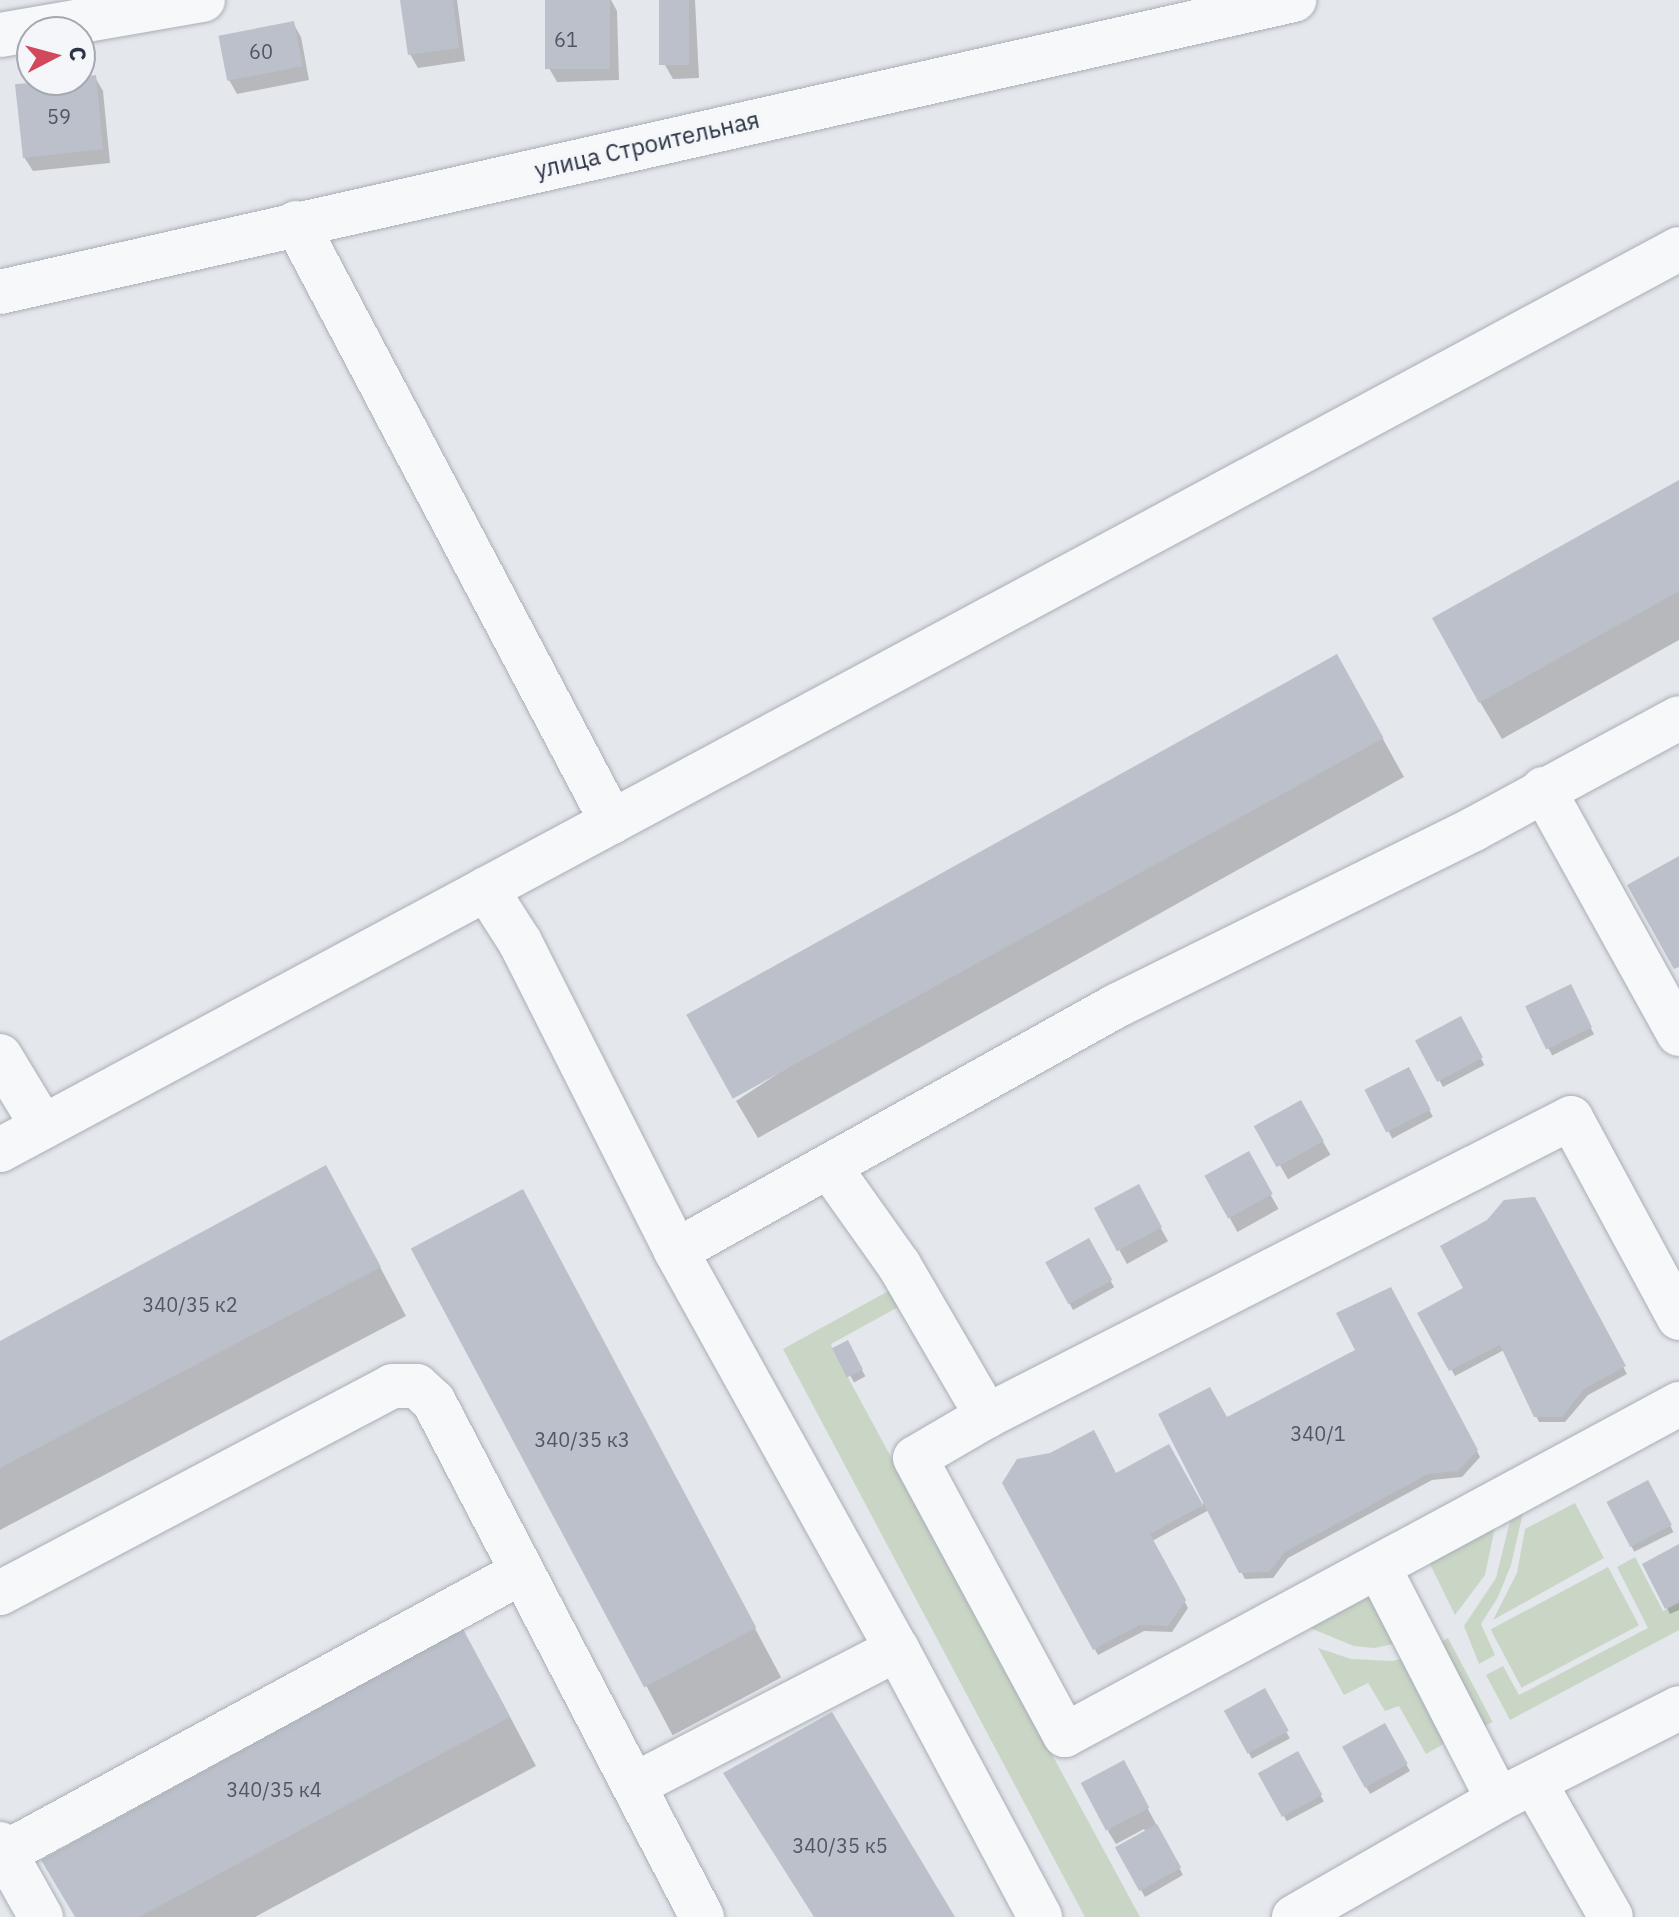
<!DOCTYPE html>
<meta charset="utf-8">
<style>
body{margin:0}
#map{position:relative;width:1679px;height:1917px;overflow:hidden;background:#e4e7ec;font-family:"IBM Plex Sans",sans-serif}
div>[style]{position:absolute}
.green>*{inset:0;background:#c9d6c5;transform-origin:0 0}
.shadow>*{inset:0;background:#0003;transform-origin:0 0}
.building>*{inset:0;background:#bbc0ca;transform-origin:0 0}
.roads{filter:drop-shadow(0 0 2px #a9aeb7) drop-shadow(0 0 2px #a9aeb7)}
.minor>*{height:44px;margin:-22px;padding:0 22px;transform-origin:22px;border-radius:22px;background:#f7f8fa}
span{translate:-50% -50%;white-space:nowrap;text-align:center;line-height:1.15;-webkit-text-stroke:6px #f4f6f9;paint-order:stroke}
.number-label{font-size:20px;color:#4f5766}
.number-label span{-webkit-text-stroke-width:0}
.street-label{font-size:24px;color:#2b3445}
.north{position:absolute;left:16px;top:16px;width:80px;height:80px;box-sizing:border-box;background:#f4f6f9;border:2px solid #a4a8b1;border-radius:50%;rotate:84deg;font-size:22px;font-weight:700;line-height:32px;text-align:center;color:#2b3445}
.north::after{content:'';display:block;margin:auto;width:28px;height:36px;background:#d1495b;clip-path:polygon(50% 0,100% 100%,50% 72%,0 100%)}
</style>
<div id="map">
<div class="green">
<div style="clip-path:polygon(892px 1289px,900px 1306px,831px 1344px,832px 1348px,1140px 1917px,1085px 1917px,783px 1349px)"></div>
<div style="clip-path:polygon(1575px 1503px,1604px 1558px,1493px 1620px,1517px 1573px,1525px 1529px)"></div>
<div style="clip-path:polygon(1523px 1513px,1511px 1565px,1498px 1597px,1481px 1624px,1495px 1655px,1479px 1664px,1464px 1626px,1496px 1578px,1510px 1521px)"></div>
<div style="clip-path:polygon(1495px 1527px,1485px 1575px,1455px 1615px,1429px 1562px)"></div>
<div style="clip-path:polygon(1635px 1557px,1663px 1611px,1679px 1603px,1679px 1630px,1510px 1720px,1486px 1675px,1503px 1666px,1519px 1695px,1648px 1628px,1617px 1567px)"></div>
<div style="left:1608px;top:1567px;width:66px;height:133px;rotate:62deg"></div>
<div style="clip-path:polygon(1377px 1593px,1403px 1642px,1374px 1648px,1354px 1646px,1310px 1628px)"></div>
<div style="left:1448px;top:1638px;width:95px;height:21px;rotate:62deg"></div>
<div style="clip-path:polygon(1318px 1648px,1351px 1659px,1392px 1661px,1410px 1657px,1454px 1738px,1426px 1754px,1399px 1706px,1385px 1711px,1368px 1683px,1344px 1695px)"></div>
</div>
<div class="shadow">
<div style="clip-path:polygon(402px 0,457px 0,465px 61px,418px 68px,410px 54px)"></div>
<div style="clip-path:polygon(547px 0,611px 0,617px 11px,619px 80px,557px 82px,549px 68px)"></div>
<div style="clip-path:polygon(661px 0,695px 0,699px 78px,673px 79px,665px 65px)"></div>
<div style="clip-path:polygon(293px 23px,301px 37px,309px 80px,237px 94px,229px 80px)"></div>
<div style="clip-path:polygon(95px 77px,103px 91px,110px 163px,33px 171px,24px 157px,17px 85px)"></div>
<div style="clip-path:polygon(1679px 482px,1679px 640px,1502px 739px,1480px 702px)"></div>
<div style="clip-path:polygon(1358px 694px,1404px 777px,758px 1138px,736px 1101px)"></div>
<div style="left:1570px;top:987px;width:53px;height:47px;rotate:63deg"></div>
<div style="left:1460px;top:1019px;width:52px;height:47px;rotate:62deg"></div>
<div style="left:1408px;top:1070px;width:53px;height:46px;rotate:62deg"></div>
<div style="left:1300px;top:1102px;width:61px;height:49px;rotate:60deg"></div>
<div style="left:1248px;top:1154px;width:63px;height:47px;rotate:61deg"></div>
<div style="left:1138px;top:1187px;width:62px;height:47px;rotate:61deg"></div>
<div style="left:523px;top:1192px;width:550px;height:123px;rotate:62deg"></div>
<div style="clip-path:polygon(1534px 1199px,1627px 1374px,1588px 1395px,1565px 1422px,1539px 1422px,1504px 1350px,1455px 1376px,1420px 1313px,1466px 1289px)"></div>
<div style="clip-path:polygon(353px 1216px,406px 1316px,0 1530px,0 1343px)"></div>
<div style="left:1088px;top:1240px;width:54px;height:47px;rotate:61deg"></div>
<div style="clip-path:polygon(1391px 1289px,1480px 1457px,1462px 1477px,1432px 1480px,1288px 1558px,1273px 1578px,1245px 1579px,1209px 1510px,1152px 1541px,1188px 1608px,1172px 1632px,1144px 1631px,1098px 1655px,1005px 1483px,1116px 1476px,1168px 1447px,1202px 1507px,1226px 1420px,1358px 1351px)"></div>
<div style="left:847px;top:1343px;width:38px;height:13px;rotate:61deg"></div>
<div style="left:1648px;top:1482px;width:56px;height:44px;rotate:63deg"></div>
<div style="clip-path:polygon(1679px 1547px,1679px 1610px,1670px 1614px,1644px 1564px)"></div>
<div style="clip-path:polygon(490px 1679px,536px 1766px,255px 1917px,76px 1917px)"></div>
<div style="left:1264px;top:1690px;width:55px;height:43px;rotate:62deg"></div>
<div style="left:1384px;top:1726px;width:52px;height:46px;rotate:60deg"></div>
<div style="left:1298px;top:1753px;width:55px;height:42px;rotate:62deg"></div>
<div style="clip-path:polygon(1131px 1777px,1183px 1875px,1145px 1897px,1118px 1849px,1146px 1833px,1144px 1829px,1116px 1844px,1108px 1831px)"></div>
</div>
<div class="building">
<div style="clip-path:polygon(400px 0,453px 0,459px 48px,408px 55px)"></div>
<div style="left:545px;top:0;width:65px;height:69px"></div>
<div style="left:659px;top:0;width:30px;height:65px"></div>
<div style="left:294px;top:21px;width:46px;height:77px;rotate:79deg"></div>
<div style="clip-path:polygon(96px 75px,103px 149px,23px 158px,15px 84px,80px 80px,80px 77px)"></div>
<div style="clip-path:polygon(1679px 480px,1679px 591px,1479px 703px,1432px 618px)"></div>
<div style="left:1337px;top:654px;width:96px;height:744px;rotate:61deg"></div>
<div style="clip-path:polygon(1679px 856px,1679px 967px,1674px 969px,1627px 885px)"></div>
<div style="left:1571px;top:984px;width:48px;height:51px;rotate:64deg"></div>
<div style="left:1461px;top:1016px;width:47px;height:52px;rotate:62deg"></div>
<div style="left:1409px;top:1067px;width:48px;height:50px;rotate:63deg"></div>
<div style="left:1301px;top:1100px;width:47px;height:54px;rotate:61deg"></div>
<div style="left:1249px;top:1151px;width:49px;height:51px;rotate:61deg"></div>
<div style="clip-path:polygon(326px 1165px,381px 1267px,0 1468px,0 1341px)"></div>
<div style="left:1139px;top:1184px;width:49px;height:51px;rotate:62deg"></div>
<div style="left:523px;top:1189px;width:497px;height:127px;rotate:62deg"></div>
<div style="clip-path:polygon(1535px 1197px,1626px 1366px,1584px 1389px,1562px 1417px,1534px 1417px,1500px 1345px,1449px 1371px,1417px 1313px,1463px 1288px,1440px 1246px,1487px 1220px,1504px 1200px)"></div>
<div style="left:1089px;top:1238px;width:48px;height:50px;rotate:61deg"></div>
<div style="clip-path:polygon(1391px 1287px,1478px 1450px,1458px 1471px,1428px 1474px,1285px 1552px,1269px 1572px,1239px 1573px,1158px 1414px,1210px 1387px,1227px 1417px,1355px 1350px,1336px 1313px)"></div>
<div style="left:848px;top:1340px;width:33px;height:18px;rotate:63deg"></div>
<div style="clip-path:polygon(1094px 1430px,1116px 1473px,1169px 1444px,1203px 1505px,1150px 1534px,1186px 1600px,1168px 1626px,1139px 1625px,1093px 1650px,1002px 1483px,1017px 1459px,1050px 1453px)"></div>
<div style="left:1648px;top:1480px;width:51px;height:47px;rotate:62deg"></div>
<div style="clip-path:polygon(1679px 1544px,1679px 1602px,1665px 1609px,1642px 1564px)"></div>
<div style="clip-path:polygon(463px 1629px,510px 1717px,139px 1917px,75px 1917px,41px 1860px)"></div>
<div style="left:1265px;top:1688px;width:49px;height:47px;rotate:61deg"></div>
<div style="clip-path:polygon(832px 1712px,955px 1917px,814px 1917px,723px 1773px)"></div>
<div style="left:1385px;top:1723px;width:47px;height:49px;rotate:61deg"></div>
<div style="left:1298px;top:1751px;width:50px;height:46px;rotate:61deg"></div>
<div style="left:1124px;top:1760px;width:54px;height:49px;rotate:62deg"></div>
<div style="left:1157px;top:1824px;width:50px;height:48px;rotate:61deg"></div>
</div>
<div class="roads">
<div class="minor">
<div style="left:0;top:35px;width:206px;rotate:-9.8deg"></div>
<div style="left:296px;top:223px;width:677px;rotate:62.19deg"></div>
<div style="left:0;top:292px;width:1327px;rotate:-12.72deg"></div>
<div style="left:1543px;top:789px;width:280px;rotate:61deg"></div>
<div style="left:486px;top:889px;width:63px;rotate:57.3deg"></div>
<div style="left:520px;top:942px;width:346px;rotate:63.2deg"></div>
<div style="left:676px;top:1251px;width:455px;rotate:61deg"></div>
<div style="left:897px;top:1649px;width:304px;rotate:61.9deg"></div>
<div style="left:0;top:1056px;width:83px;rotate:58.8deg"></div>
<div style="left:0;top:1150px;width:1905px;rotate:-28.22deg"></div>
<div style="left:830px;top:1168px;width:119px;rotate:54.6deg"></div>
<div style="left:899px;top:1265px;width:175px;rotate:59.8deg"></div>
<div style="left:676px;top:1251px;width:504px;rotate:-29.11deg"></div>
<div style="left:1116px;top:1006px;width:399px;rotate:-26.3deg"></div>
<div style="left:1474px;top:829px;width:233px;rotate:-28.4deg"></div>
<div style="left:1679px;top:1318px;width:227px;rotate:-118.4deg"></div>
<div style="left:1571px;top:1118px;width:656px;rotate:152.97deg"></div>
<div style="left:987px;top:1416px;width:83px;rotate:149.7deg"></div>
<div style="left:915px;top:1458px;width:315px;rotate:61.6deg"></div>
<div style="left:1065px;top:1735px;width:698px;rotate:-28.33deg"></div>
<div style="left:1379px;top:1568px;width:261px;rotate:62.8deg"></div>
<div style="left:0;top:1593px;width:443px;rotate:-27.8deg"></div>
<div style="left:392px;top:1386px;width:25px"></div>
<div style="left:417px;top:1386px;width:23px;rotate:43deg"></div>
<div style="left:434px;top:1402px;width:581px;rotate:62.51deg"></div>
<div style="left:1534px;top:1782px;width:155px;rotate:60.3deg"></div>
<div style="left:634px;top:1785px;width:296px;rotate:-27.3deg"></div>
<div style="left:0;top:1844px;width:84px;rotate:60.7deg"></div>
<div style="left:5px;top:1853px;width:588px;rotate:-28.52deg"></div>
<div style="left:1294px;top:1917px;width:235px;rotate:-29.8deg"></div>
<div style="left:1498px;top:1800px;width:203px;rotate:-26.9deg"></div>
</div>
</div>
<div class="number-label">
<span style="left:566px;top:39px">61</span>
<span style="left:261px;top:51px">60</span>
<span style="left:59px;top:116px">59</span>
<span style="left:190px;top:1304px">340/35 к2</span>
<span style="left:1318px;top:1433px">340/1</span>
<span style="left:582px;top:1439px">340/35 к3</span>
<span style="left:274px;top:1789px">340/35 к4</span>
<span style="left:840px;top:1845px">340/35 к5</span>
</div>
<div class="street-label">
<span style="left:647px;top:145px;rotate:-13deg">улица Строительная</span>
</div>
<div class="north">С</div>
</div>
